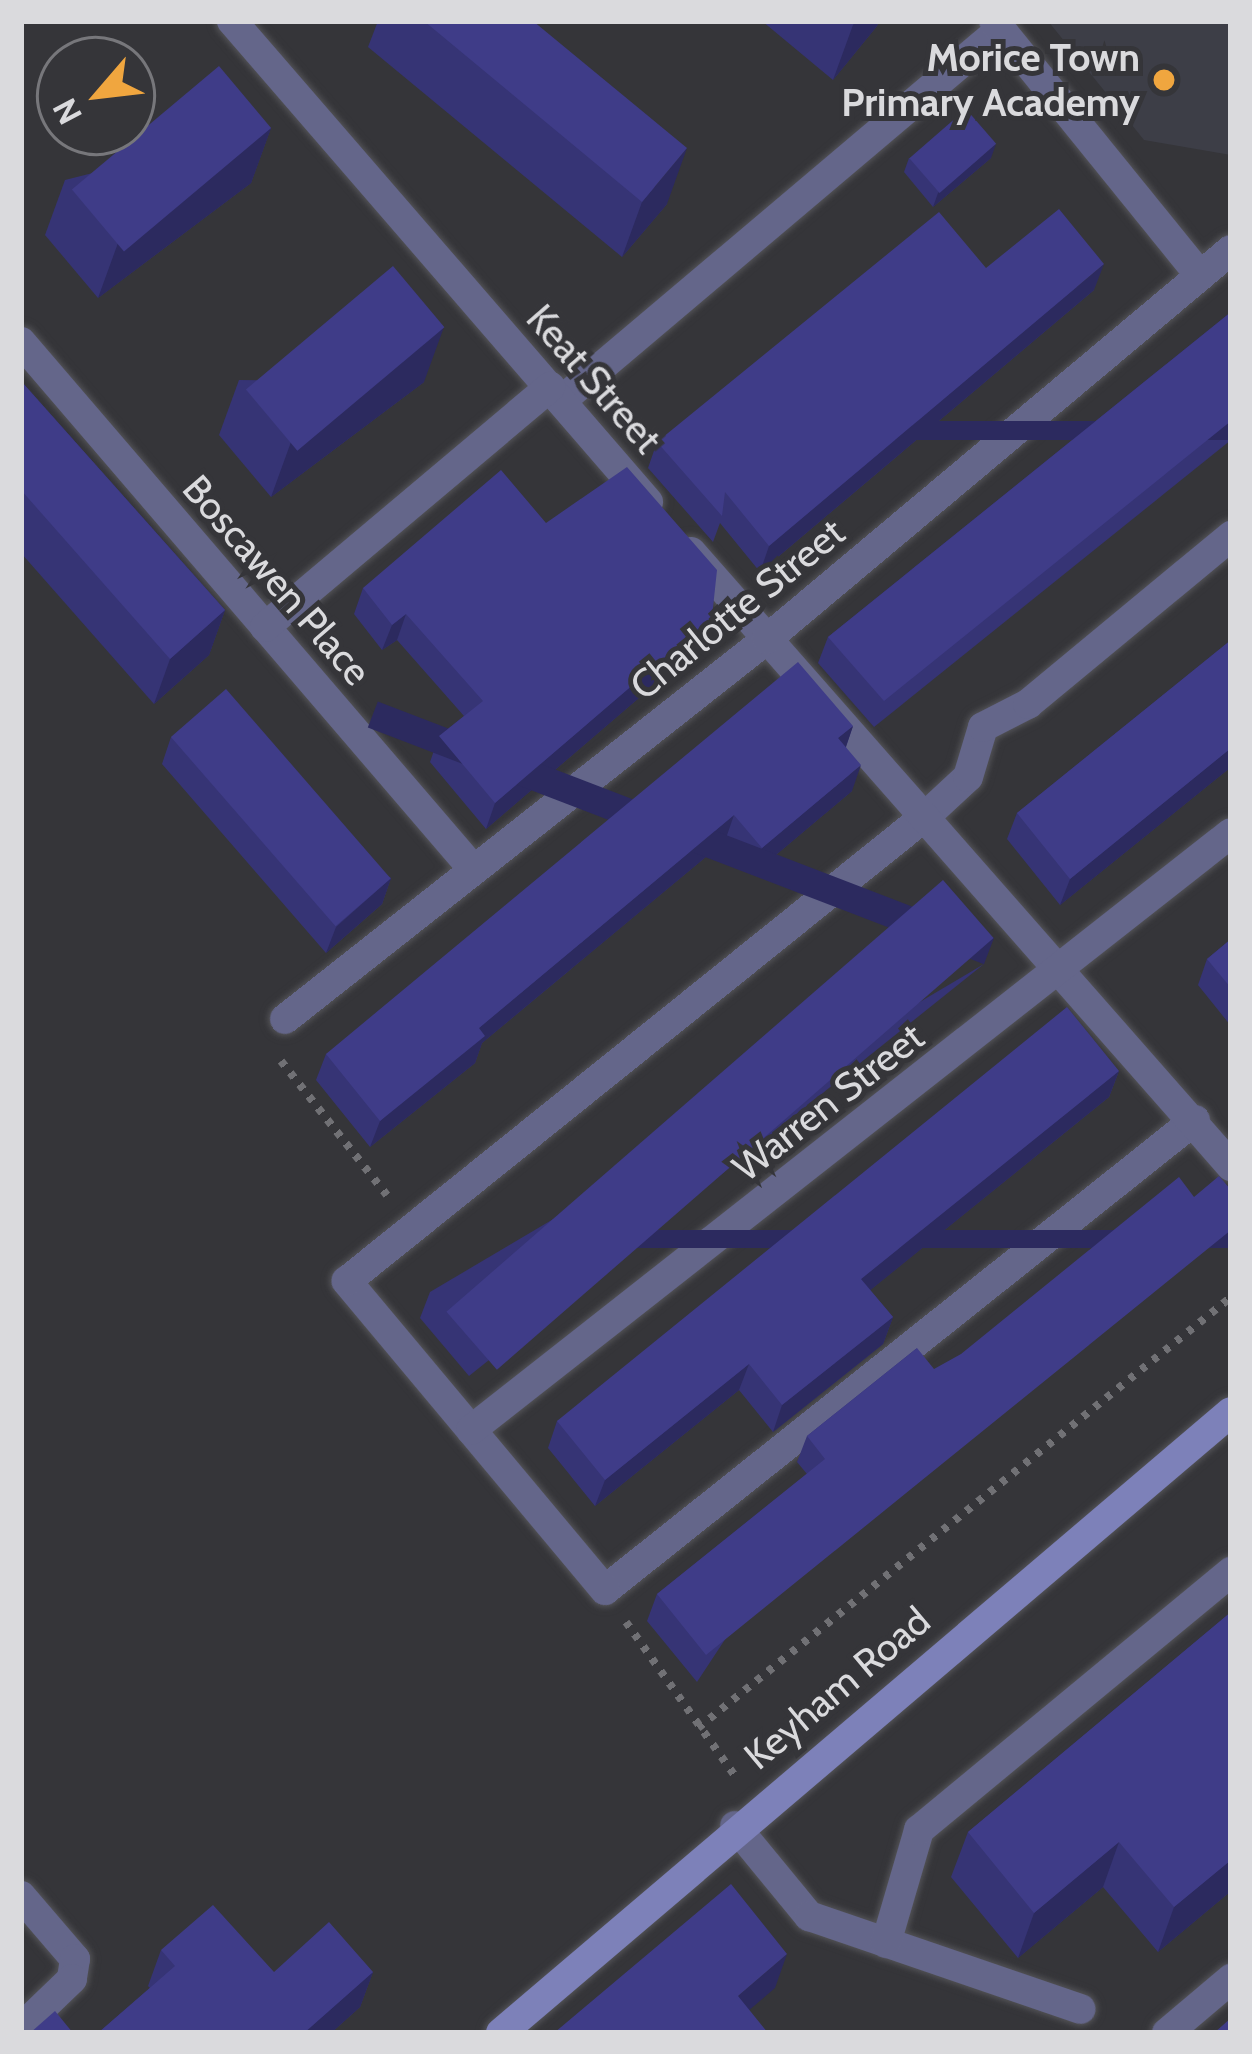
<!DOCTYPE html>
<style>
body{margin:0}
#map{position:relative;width:1252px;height:2054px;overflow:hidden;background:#353539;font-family:Cabin,sans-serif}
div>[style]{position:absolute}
.built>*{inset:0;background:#3d3e47}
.path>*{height:8px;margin-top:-4px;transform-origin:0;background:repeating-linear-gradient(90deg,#717175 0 6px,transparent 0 15px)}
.roads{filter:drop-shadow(0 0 3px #535357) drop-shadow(0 0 3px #535357)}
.service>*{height:30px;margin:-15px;padding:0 15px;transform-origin:15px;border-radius:15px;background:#64668a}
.minor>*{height:30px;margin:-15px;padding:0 15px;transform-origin:15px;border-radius:15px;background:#64668a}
.secondary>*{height:30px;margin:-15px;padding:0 15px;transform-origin:15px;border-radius:15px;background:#7d81b9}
.wall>*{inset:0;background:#363475}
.shaded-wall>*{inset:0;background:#2c2a5f;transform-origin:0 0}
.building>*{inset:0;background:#3f3c88;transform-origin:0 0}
.dots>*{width:33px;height:33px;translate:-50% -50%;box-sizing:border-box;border:6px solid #353539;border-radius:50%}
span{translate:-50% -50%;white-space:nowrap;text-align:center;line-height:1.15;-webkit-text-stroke:10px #353539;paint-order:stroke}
.poi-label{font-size:39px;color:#dadadd;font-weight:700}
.right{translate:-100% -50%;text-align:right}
.street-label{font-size:39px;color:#dadadd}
.frame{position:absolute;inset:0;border:24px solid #dadadd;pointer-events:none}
.north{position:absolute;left:36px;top:36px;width:120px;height:120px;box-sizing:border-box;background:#353539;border:3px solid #77777b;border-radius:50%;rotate:242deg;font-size:33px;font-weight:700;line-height:48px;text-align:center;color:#dadadd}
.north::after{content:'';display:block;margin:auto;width:42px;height:54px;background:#f0a63f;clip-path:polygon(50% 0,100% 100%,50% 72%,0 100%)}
</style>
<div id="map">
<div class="built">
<div style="clip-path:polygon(1048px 21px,1231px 21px,1231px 155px,1144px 140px)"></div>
</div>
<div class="path">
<div style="left:281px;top:1061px;width:171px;rotate:51.7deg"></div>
<div style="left:626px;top:1622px;width:189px;rotate:54.7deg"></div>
<div style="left:698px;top:1728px;width:685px;rotate:-38.96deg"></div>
</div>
<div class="roads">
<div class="service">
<div style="left:561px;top:401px;width:576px;rotate:-40.21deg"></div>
<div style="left:1195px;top:1120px;width:754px;rotate:141.46deg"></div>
<div style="left:605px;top:1590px;width:403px;rotate:-129.9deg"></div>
<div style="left:347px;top:1281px;width:745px;rotate:-38.79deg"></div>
<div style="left:928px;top:814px;width:54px;rotate:-42.8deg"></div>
<div style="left:968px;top:777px;width:52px;rotate:-73.3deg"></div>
<div style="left:983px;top:727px;width:51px;rotate:-27.1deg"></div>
<div style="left:1028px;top:704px;width:264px;rotate:-39.6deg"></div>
<div style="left:735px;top:1826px;width:117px;rotate:50.6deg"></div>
<div style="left:809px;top:1916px;width:287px;rotate:18.9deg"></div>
<div style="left:21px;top:1896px;width:83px;rotate:49.4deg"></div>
<div style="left:75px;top:1959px;width:20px;rotate:99deg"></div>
<div style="left:72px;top:1979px;width:71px;rotate:136.1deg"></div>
<div style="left:886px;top:1943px;width:118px;rotate:-73.7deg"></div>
<div style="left:919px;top:1830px;width:405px;rotate:-39.6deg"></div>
<div style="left:1167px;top:2033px;width:84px;rotate:-40.2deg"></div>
</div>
<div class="minor">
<div style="left:232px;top:21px;width:636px;rotate:49.14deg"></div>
<div style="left:994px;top:21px;width:327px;rotate:51deg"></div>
<div style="left:21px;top:342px;width:694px;rotate:49.38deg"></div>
<div style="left:691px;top:552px;width:818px;rotate:48.67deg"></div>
<div style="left:265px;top:627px;width:373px;rotate:-40.1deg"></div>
<div style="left:285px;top:1019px;width:614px;rotate:-38.25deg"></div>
<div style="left:767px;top:639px;width:605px;rotate:-39.98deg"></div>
<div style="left:471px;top:1430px;width:966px;rotate:-38.15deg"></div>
</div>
<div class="secondary">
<div style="left:501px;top:2033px;width:958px;rotate:-40.39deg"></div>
</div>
</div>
<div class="wall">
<div style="clip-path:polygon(378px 21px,533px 21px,667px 204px,622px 257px,368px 47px)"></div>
<div style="clip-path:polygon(762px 21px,879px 21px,877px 26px,833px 80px)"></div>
<div style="clip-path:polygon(271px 128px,251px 183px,98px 298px,45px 235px,65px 180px)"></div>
<div style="clip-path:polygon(909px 158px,991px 158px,933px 207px,904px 172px)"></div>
<div style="clip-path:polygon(986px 268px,1094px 290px,760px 572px,720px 523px,713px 542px,648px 468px,657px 442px)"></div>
<div style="clip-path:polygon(1231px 312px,1231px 440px,874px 727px,818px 663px,828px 637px)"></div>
<div style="clip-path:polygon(239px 380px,424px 382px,271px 497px,219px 435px)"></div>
<div style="clip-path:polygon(21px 381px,225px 610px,209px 655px,154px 704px,21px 553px)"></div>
<div style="clip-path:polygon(546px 523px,703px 643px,486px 829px,430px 762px,439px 736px,464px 716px,397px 640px,382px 650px,354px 614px,363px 588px)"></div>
<div style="clip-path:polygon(1231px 640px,1231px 767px,1060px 905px,1007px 839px,1017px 813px)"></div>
<div style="clip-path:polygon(853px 726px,846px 747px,852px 791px,752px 875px,725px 841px,482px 1043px,475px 1063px,370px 1147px,316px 1080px,326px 1054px)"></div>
<div style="clip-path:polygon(171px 737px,391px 878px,382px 904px,326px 953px,162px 764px)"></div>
<div style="clip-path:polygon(1231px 939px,1231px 1026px,1198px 985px,1207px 959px)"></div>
<div style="clip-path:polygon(984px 964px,469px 1376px,420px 1318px,430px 1292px)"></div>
<div style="clip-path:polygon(1119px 1071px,1109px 1097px,870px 1290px,893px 1317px,883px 1344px,773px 1432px,739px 1390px,595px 1506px,548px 1448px,557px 1421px)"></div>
<div style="clip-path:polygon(917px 1348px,697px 1682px,647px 1621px,657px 1594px,807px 1474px,797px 1462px,807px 1436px)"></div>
<div style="clip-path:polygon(1231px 1612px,1231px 1891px,1158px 1952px,1103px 1887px,1018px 1958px,951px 1877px,968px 1832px)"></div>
<div style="clip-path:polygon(161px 1950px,274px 1972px,373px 1972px,360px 2007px,331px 2033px,98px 2033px,150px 1988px,148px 1986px)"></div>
</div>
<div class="shaded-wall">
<div style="clip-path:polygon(856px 21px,879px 21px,877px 26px,833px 80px,853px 25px)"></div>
<div style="clip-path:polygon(271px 128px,251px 183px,98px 298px,118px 243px)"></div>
<div style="clip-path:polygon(996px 144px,991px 158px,933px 207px,938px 193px)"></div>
<div style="clip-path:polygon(687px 148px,667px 204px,622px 257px,642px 202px)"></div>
<div style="clip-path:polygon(1104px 264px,1094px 290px,760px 572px,769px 546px)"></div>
<div style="clip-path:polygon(444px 327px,424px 382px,271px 497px,291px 442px)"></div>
<div style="left:1231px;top:421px;width:19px;height:446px;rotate:90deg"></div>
<div style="clip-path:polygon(225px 610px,209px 655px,154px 704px,170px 659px)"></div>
<div style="clip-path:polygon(406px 614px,397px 640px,382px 650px,392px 625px)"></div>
<div style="clip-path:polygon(712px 617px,703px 643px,486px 829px,495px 803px)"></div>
<div style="clip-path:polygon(853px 726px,844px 752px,838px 738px)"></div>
<div style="clip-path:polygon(1231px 748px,1231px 767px,1060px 905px,1070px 879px)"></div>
<div style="clip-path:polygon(861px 765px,852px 791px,752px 875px,762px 848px)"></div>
<div style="clip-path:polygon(734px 815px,725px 841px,482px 1043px,475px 1063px,370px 1147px,380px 1121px,479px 1028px)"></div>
<div style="clip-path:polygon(391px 878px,382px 904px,326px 953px,336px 927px)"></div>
<div style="left:994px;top:938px;width:28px;height:660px;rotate:111deg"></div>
<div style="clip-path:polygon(1119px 1071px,1109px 1097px,852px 1305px,861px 1279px)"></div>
<div style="left:1231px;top:1230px;width:18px;height:675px;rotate:90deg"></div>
<div style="clip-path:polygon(893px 1317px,883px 1344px,773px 1432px,782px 1405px)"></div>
<div style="clip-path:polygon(749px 1364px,739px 1390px,595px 1506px,605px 1480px)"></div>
<div style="clip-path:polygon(1119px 1842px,1103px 1887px,1018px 1958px,1034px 1913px)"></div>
<div style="clip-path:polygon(1231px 1860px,1231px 1891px,1158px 1952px,1174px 1907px)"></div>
<div style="clip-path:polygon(787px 1954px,775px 1988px,726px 2030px,738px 1996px)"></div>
<div style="clip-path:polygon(373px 1972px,360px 2007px,331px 2033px,304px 2033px)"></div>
</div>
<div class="building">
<div style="clip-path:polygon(424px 21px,533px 21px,687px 148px,642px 202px)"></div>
<div style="left:219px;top:66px;width:81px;height:192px;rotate:50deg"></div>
<div style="left:966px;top:109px;width:46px;height:75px;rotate:49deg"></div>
<div style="clip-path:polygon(1059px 209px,1104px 264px,769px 546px,725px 492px,722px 516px,657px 442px,939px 212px,986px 268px)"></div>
<div style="left:393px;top:266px;width:80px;height:192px;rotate:50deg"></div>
<div style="clip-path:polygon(1231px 312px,1231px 421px,884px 701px,828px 637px)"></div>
<div style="clip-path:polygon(21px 381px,225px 610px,170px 659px,21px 490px)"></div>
<div style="clip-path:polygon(627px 467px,717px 570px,712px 617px,495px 803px,439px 736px,483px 701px,406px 614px,392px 625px,363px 588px,501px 470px,546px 523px)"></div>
<div style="clip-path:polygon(1231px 640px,1231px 748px,1070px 879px,1017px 813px)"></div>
<div style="clip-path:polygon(798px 662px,853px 726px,838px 738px,861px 765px,762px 848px,734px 815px,479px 1028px,485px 1036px,380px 1121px,326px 1054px)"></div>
<div style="left:226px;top:689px;width:251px;height:73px;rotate:49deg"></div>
<div style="left:943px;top:880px;width:77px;height:658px;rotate:49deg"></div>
<div style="clip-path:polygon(1231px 939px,1231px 988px,1207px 959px)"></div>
<div style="clip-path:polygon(1067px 1007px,1119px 1071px,861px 1279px,893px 1317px,782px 1405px,749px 1364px,605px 1480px,557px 1421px)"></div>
<div style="clip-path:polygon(1219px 1176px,1231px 1190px,1231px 1230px,706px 1655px,657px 1594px,825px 1459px,807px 1436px,917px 1348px,934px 1369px,961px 1354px,1179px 1177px,1194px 1197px)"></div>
<div style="clip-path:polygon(1231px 1612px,1231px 1860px,1174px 1907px,1119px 1842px,1034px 1913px,968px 1832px)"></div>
<div style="clip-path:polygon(731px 1884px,787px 1954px,738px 1996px,768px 2033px,554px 2033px)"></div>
<div style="clip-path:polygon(213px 1905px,274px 1972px,329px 1922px,373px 1972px,304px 2033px,98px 2033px,175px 1966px,161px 1950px)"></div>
<div style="clip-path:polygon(55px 2011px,73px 2033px,30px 2033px)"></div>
<div style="clip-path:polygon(1231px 2018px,1231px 2033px,1214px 2033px)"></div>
</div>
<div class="dots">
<div style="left:1164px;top:80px;background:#f0a63f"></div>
</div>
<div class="poi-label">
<span class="right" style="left:1140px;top:80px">Morice Town<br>Primary Academy</span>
</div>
<div class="street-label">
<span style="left:594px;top:379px;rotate:49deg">Keat Street</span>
<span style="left:277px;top:580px;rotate:49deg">Boscawen Place</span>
<span style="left:737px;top:609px;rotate:-39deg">Charlotte Street</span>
<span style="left:828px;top:1102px;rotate:-38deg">Warren Street</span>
<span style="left:837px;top:1688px;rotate:-40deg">Keyham Road</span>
</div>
<div class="frame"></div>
<div class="north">N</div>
</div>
